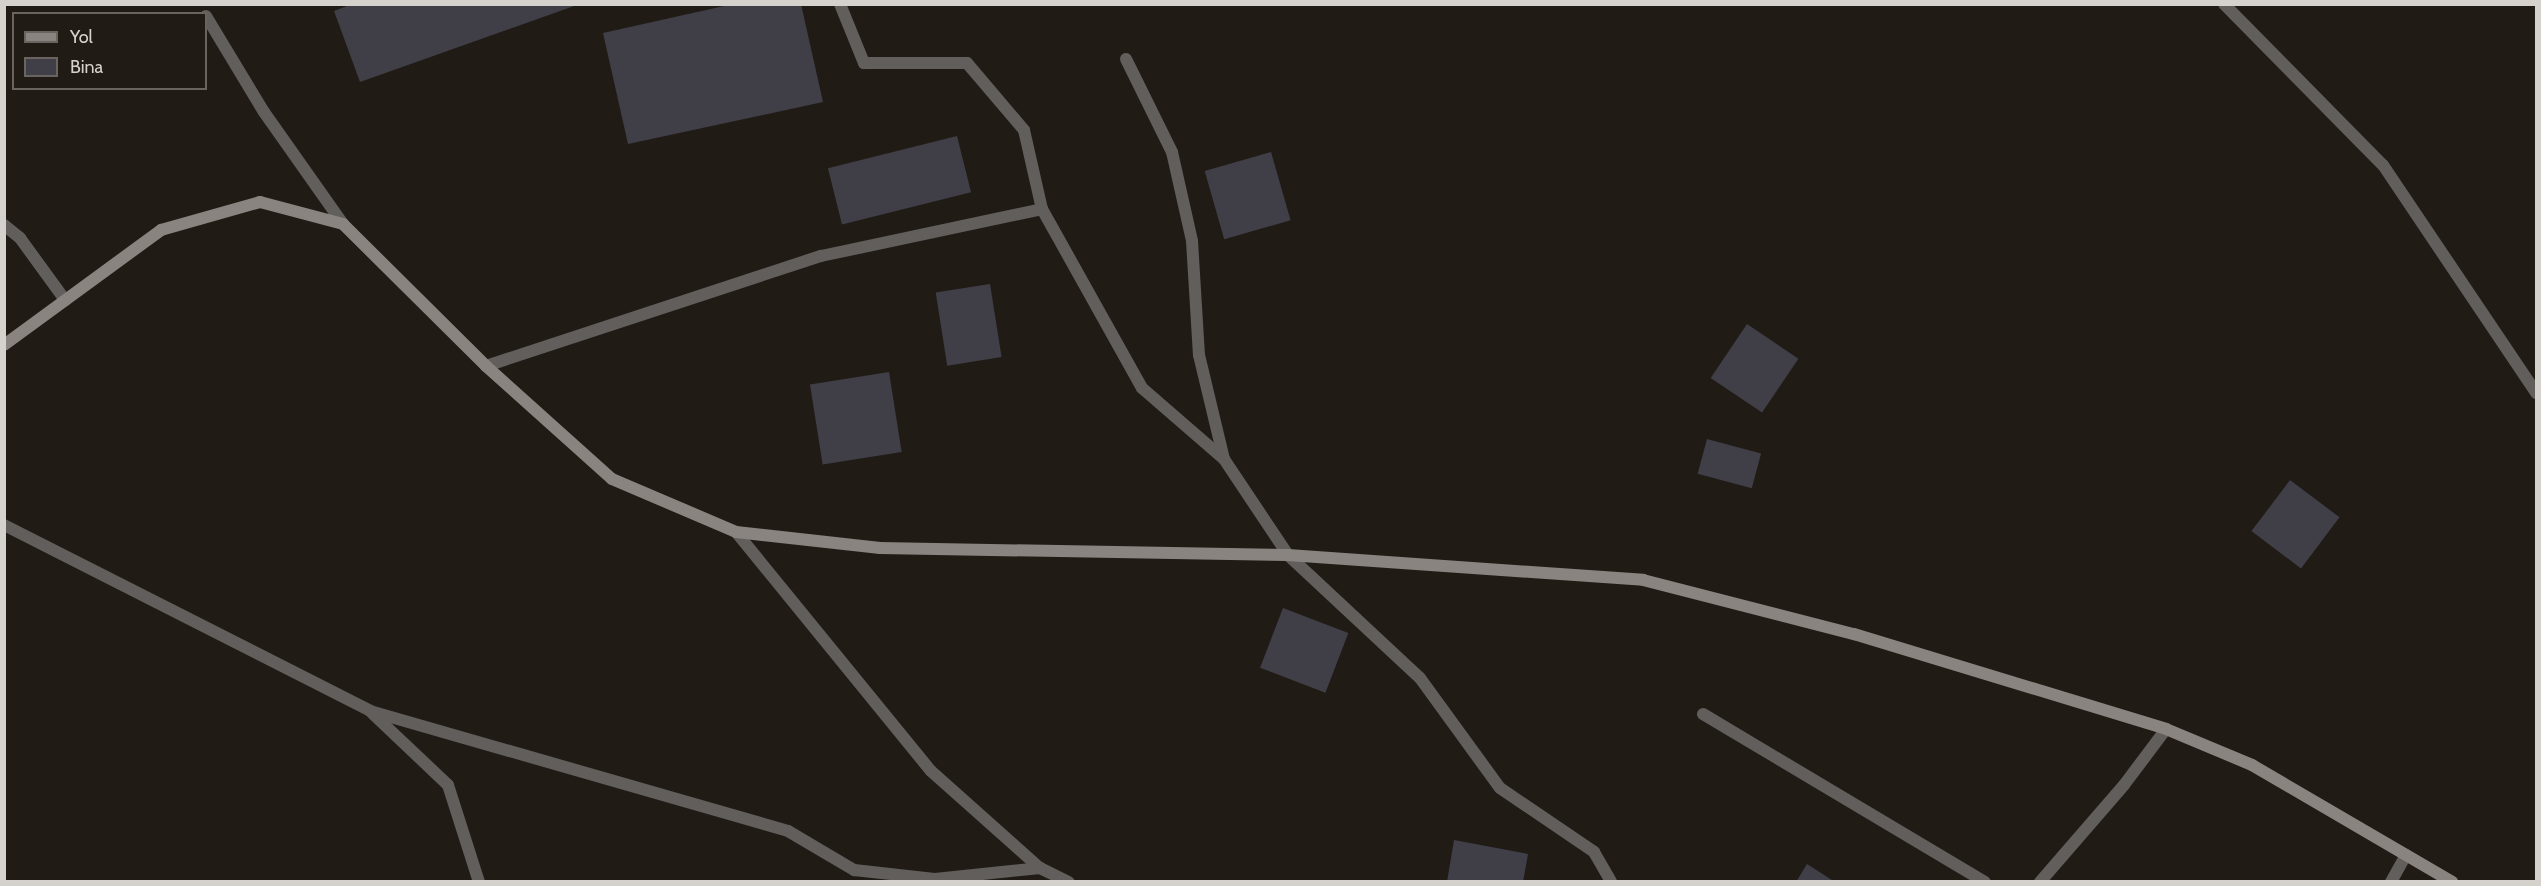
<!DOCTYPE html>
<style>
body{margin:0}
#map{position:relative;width:2541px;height:886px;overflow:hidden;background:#211b16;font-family:Cabin,sans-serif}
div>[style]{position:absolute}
.building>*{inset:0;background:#403f47;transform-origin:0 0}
.minor>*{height:12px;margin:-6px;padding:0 6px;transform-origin:6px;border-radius:6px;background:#615e5b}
.secondary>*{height:12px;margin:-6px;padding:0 6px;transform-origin:6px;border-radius:6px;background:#89847f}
span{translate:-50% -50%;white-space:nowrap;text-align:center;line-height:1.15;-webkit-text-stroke:4.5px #211b16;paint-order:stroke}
.frame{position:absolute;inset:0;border:6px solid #d5d1cd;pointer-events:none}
.legend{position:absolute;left:12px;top:12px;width:195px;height:78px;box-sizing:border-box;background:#211b16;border:2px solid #69645f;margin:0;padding:8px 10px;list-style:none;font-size:18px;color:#d5d1cd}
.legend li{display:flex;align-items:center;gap:12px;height:30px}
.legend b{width:30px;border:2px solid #69645f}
</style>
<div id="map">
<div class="building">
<div style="clip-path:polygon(352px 4px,577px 4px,577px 5px,360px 82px,334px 11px)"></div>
<div style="clip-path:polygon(733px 4px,801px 4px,823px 102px,628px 144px,603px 33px)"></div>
<div style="left:957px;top:136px;width:58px;height:133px;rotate:76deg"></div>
<div style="left:1271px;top:152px;width:71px;height:69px;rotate:74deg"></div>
<div style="left:990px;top:284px;width:74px;height:55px;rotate:81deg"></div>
<div style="left:1747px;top:324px;width:62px;height:65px;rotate:34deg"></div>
<div style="left:889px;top:372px;width:81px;height:80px;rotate:81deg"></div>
<div style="left:1707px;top:439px;width:56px;height:36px;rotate:15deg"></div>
<div style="left:2290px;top:480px;width:62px;height:64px;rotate:37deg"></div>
<div style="left:1283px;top:608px;width:70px;height:64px;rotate:21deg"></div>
<div style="clip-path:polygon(1454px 840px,1528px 854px,1523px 882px,1447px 882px)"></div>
<div style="clip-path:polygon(1807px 864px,1835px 882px,1796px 882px)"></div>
</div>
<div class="minor">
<div style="left:840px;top:4px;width:64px;rotate:67.9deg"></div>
<div style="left:864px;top:63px;width:103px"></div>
<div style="left:967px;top:63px;width:88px;rotate:49.6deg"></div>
<div style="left:1024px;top:130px;width:81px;rotate:77.2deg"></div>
<div style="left:1042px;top:209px;width:205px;rotate:60.8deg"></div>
<div style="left:1142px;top:388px;width:108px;rotate:40.9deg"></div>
<div style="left:1224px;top:459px;width:115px;rotate:56.3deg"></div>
<div style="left:1288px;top:555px;width:180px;rotate:43deg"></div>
<div style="left:1420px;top:678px;width:136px;rotate:54deg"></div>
<div style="left:1500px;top:788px;width:114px;rotate:34.2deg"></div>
<div style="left:1594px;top:852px;width:34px;rotate:60deg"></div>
<div style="left:2224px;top:4px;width:226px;rotate:45.4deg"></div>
<div style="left:2383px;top:165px;width:275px;rotate:56.1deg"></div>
<div style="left:206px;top:16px;width:112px;rotate:58.9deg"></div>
<div style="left:264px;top:112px;width:137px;rotate:54.8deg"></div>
<div style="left:1126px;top:59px;width:104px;rotate:63.7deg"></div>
<div style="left:1172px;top:152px;width:91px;rotate:77.3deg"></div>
<div style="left:1192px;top:241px;width:114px;rotate:86.5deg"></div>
<div style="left:1199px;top:355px;width:107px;rotate:76.5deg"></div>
<div style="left:4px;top:225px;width:21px;rotate:39deg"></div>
<div style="left:20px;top:238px;width:77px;rotate:54deg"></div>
<div style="left:486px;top:366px;width:353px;rotate:-18.2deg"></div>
<div style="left:821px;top:256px;width:226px;rotate:-12deg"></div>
<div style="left:4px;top:525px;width:411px;rotate:26.9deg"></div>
<div style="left:370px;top:711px;width:435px;rotate:16deg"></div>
<div style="left:788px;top:831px;width:77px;rotate:30.6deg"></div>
<div style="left:854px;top:870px;width:81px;rotate:6.3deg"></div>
<div style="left:935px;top:879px;width:106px;rotate:-6deg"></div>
<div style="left:736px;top:532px;width:308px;rotate:50.8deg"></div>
<div style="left:931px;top:771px;width:146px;rotate:41.7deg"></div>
<div style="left:1040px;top:868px;width:32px;rotate:26deg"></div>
<div style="left:373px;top:714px;width:103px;rotate:43.4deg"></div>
<div style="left:448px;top:785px;width:102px;rotate:72.3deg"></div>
<div style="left:1703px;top:714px;width:328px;rotate:30.8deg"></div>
<div style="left:2040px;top:882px;width:128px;rotate:-49.1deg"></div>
<div style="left:2124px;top:785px;width:70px;rotate:-53.1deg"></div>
<div style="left:2391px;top:882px;width:31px;rotate:-61deg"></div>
</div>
<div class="secondary">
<div style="left:4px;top:345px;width:195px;rotate:-36.2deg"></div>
<div style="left:161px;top:230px;width:103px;rotate:-15.8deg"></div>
<div style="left:260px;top:202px;width:86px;rotate:14.8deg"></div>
<div style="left:343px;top:224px;width:202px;rotate:44.8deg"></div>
<div style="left:486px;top:366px;width:169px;rotate:41.9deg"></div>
<div style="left:612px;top:479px;width:135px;rotate:23.1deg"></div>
<div style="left:736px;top:532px;width:145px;rotate:6.3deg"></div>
<div style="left:880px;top:548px;width:408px;rotate:1deg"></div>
<div style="left:1288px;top:555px;width:356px;rotate:4deg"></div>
<div style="left:1643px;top:580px;width:218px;rotate:14.4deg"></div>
<div style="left:1854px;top:634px;width:326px;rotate:16.9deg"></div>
<div style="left:2166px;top:729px;width:93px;rotate:22.7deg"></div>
<div style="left:2252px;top:765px;width:232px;rotate:30.3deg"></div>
</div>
<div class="frame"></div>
<ul class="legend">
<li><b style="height:8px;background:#89847f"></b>Yol</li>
<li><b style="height:16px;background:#403f47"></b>Bina</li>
</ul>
</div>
